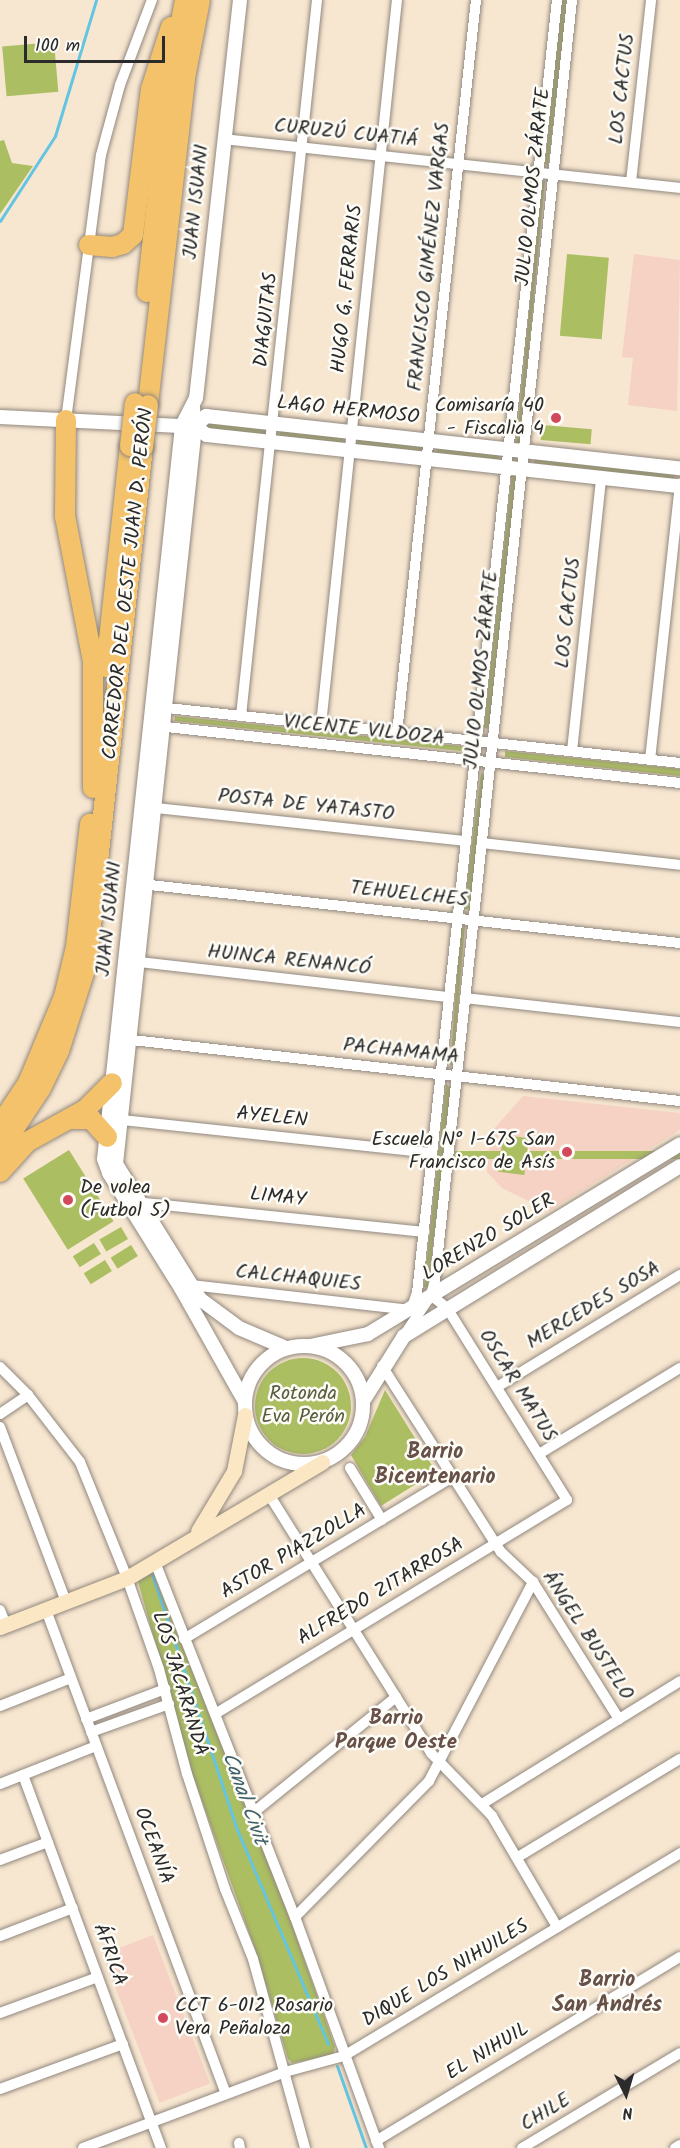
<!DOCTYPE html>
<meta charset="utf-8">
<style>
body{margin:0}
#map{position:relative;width:680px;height:2148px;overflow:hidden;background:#f7e6d0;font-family:Kalam,sans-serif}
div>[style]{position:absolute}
.built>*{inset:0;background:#f5d2c3;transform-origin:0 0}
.green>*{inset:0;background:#acbe62;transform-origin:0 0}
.round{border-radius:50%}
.stream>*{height:3px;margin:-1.5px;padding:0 1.5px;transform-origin:1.5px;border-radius:1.5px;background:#63c5e1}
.roads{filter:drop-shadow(0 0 2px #91887e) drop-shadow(0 0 2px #91887e)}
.minor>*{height:10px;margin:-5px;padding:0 5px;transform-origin:5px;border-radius:5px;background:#fff}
.tertiary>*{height:14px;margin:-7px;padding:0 7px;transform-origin:7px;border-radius:7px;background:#fff}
.tertiary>.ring{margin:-7px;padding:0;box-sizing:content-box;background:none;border:14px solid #fff;border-radius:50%}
.secondary>*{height:15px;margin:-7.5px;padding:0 7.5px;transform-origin:7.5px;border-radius:7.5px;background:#fbe7c3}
.motorway>*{height:20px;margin:-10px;padding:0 10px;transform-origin:10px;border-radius:10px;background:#f4c26a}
.bridges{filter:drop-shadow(0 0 2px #91887e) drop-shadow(0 0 2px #91887e)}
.motorway-bridge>*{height:20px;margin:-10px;padding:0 10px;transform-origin:10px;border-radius:10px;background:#f4c26a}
.dots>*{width:16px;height:16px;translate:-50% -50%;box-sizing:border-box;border:3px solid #fdfcf7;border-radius:50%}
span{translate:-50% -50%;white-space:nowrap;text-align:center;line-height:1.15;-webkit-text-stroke:5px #fdfcf7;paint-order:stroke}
.street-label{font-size:20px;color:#2b2b2b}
.poi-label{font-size:20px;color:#2b2b2b}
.right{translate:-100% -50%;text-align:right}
.left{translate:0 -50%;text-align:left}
.park-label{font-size:20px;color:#585e3e}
.neighbourhood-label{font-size:21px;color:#675047;font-weight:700}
.water-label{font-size:21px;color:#3f616b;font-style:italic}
.quarter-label{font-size:22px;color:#675047;font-weight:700}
.north{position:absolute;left:596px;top:2064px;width:60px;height:60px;-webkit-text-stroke:4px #fdfcf7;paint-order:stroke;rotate:175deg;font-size:16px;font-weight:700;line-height:24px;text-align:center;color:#2b2b2b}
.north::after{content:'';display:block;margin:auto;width:21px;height:27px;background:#2b2b2b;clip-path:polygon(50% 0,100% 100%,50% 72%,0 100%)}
.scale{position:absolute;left:24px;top:36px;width:141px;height:27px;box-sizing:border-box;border:3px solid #2b2b2b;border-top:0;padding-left:8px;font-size:18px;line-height:21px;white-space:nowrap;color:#2b2b2b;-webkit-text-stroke:4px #fdfcf7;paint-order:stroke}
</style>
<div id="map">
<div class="built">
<div style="clip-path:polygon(634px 254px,680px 260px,677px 411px,628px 405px,633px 358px,622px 357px)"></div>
<div style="clip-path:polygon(523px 1096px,680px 1113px,680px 1130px,549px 1211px,502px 1188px,487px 1172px,491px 1132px)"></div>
<div style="left:153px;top:1935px;width:159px;height:54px;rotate:69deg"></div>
</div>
<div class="green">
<div style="clip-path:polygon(562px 0,568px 0,548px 166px,545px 163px)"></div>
<div style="left:54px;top:42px;width:50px;height:52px;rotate:85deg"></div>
<div style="clip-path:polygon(4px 140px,12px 163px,33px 166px,0 214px,0 141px)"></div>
<div style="clip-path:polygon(545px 181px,520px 442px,516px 444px,542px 183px)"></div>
<div style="left:567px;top:254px;width:42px;height:82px;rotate:5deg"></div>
<div style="clip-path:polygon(206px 422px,265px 429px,265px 434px,205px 428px)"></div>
<div style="left:542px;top:425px;width:50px;height:15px;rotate:5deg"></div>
<div style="left:280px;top:430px;width:64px;height:6px;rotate:6deg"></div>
<div style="clip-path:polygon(358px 438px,422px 446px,421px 451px,358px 444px)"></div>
<div style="left:437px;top:447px;width:63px;height:6px;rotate:6deg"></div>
<div style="clip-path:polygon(534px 458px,675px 473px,674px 479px,534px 463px)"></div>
<div style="clip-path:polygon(512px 474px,516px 476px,490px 729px,484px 728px)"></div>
<div style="left:175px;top:716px;width:293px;height:5px;rotate:6deg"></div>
<div style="clip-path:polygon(505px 751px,680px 769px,680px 776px,505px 757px)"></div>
<div style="clip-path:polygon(481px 773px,485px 776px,470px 909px,464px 909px)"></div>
<div style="clip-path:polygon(465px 926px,453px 1065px,450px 1065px,461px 929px)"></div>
<div style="clip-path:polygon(446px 1084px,451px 1088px,428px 1288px,424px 1287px)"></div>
<div style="left:503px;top:1135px;width:26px;height:37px;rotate:7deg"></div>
<div style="left:69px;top:1150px;width:84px;height:54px;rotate:58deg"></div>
<div style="left:680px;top:1151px;width:8px;height:269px;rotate:90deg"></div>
<div style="left:121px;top:1227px;width:14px;height:25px;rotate:60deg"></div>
<div style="left:94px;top:1243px;width:13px;height:25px;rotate:58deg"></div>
<div style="left:131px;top:1245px;width:13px;height:24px;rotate:58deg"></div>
<div style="left:105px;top:1260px;width:13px;height:25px;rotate:58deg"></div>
<div class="round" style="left:255px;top:1358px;width:96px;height:96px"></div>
<div style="clip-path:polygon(385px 1390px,433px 1467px,432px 1474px,381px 1506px,351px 1455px,365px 1437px)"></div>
<div style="clip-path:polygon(150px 1572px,154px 1575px,288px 1913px,335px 2047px,333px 2055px,292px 2063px,288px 2059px,257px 1955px,193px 1776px,139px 1585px,138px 1580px)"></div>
</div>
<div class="stream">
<div style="left:0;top:221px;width:101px;rotate:-57.1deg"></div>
<div style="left:55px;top:136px;width:142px;rotate:-73.2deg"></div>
<div style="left:151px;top:1571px;width:270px;rotate:71.6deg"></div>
<div style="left:236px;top:1827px;width:236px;rotate:67deg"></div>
<div style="left:337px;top:2066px;width:87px;rotate:70.5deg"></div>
</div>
<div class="roads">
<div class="minor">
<div style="left:223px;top:139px;width:460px;rotate:6.1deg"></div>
<div style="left:631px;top:182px;width:183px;rotate:-83.7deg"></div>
<div style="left:66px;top:420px;width:267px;rotate:-82.5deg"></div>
<div style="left:101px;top:155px;width:73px;rotate:-74.8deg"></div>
<div style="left:120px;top:85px;width:91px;rotate:-69.4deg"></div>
<div style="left:158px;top:707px;width:525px;rotate:6.12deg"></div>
<div style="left:241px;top:716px;width:720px;rotate:-83.94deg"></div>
<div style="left:321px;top:725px;width:729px;rotate:-84.02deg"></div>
<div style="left:157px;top:726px;width:526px;rotate:6.22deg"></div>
<div style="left:397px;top:733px;width:737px;rotate:-83.85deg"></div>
<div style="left:572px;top:751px;width:275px;rotate:-83.9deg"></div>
<div style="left:650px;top:760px;width:278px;rotate:-83.8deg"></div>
<div style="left:147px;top:807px;width:321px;rotate:6.1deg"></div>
<div style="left:482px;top:843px;width:199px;rotate:6.3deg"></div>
<div style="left:141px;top:884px;width:542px;rotate:6.25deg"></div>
<div style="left:131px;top:961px;width:320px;rotate:6.5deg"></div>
<div style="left:465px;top:998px;width:216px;rotate:6.4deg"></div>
<div style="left:123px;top:1039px;width:560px;rotate:6.35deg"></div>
<div style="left:113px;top:1119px;width:321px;rotate:6.1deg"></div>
<div style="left:135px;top:1202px;width:291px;rotate:5.9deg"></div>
<div style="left:186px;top:1288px;width:6px;rotate:-31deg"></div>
<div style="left:191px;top:1285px;width:221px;rotate:6.5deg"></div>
<div style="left:411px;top:1310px;width:18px;rotate:-71deg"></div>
<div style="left:417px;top:1293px;width:1301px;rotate:-83.82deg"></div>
<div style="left:405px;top:1334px;width:47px;rotate:-56.3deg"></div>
<div style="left:431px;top:1295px;width:16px;rotate:-75deg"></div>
<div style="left:435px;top:1280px;width:1287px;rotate:-83.89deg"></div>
<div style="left:382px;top:1366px;width:221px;rotate:57.4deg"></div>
<div style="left:501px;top:1552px;width:44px;rotate:43.2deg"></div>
<div style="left:533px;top:1582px;width:162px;rotate:57.9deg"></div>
<div style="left:0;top:1367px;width:40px;rotate:45deg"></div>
<div style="left:28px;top:1395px;width:85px;rotate:52.2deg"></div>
<div style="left:80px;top:1462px;width:125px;rotate:67.9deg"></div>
<div style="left:127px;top:1578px;width:96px;rotate:70.6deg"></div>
<div style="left:159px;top:1669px;width:109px;rotate:75.1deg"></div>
<div style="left:187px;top:1774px;width:121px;rotate:71.7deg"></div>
<div style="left:225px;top:1889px;width:75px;rotate:68.2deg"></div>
<div style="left:253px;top:1959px;width:196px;rotate:74.6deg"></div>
<div style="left:497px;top:1387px;width:215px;rotate:-31.5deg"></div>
<div style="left:0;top:1414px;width:34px;rotate:-34deg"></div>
<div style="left:0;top:1427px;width:187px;rotate:69.3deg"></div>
<div style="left:539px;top:1454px;width:165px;rotate:-31.4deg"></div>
<div style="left:350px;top:1468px;width:61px;rotate:58.4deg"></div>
<div style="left:268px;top:1493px;width:307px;rotate:57.9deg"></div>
<div style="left:431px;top:1753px;width:88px;rotate:45.9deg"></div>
<div style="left:492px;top:1816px;width:129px;rotate:59.6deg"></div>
<div style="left:155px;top:1562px;width:382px;rotate:68.5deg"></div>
<div style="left:295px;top:1917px;width:246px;rotate:70deg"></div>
<div style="left:0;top:1610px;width:16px;rotate:68deg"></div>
<div style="left:46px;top:1610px;width:516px;rotate:69.6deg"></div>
<div style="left:184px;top:1639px;width:314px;rotate:-31.1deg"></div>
<div style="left:0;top:1706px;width:76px;rotate:-21.5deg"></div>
<div style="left:215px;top:1714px;width:412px;rotate:-31.3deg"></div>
<div style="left:567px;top:1500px;width:226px;rotate:-122deg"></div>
<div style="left:447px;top:1308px;width:21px;rotate:-141deg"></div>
<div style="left:86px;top:1719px;width:85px;rotate:-20.8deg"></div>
<div style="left:91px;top:1732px;width:83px;rotate:-19.7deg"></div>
<div style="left:23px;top:1775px;width:398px;rotate:69.7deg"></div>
<div style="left:0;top:1784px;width:103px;rotate:-21.6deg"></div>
<div style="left:482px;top:1804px;width:233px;rotate:-31.8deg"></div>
<div style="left:254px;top:1812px;width:183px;rotate:-39deg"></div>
<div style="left:518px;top:1857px;width:189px;rotate:-31.2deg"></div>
<div style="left:0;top:1860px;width:51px;rotate:-20.6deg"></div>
<div style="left:295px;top:1917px;width:191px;rotate:-45.4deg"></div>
<div style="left:429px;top:1781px;width:225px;rotate:-62.4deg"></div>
<div style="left:0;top:1936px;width:78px;rotate:-21deg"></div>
<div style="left:0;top:2013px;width:104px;rotate:-20.2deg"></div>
<div style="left:0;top:2089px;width:131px;rotate:-20.1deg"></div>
<div style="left:376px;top:2141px;width:355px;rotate:-31.2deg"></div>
<div style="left:239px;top:2143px;width:5px;rotate:79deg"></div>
<div style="left:83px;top:2148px;width:216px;rotate:-20.6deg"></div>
<div style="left:285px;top:2072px;width:61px;rotate:-15.2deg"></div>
<div style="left:344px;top:2056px;width:393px;rotate:-31.1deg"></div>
<div style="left:522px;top:2148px;width:184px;rotate:-31deg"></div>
<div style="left:675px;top:2148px;width:6px;rotate:-31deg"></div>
</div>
<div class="tertiary">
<div style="left:240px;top:0;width:400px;rotate:96.3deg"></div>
<div style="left:196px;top:398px;width:31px;rotate:117deg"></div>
<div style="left:182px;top:426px;width:737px;rotate:96.07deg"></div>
<div style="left:104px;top:1159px;width:15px;rotate:70deg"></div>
<div style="left:109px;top:1173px;width:138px;rotate:58deg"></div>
<div style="left:182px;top:1290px;width:126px;rotate:60.6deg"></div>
<div style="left:193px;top:408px;width:19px;rotate:84deg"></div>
<div style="left:195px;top:427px;width:741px;rotate:96.12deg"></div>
<div style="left:116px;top:1164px;width:159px;rotate:58.1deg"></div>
<div style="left:200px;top:1299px;width:49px;rotate:36.6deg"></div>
<div style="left:239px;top:1328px;width:51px;rotate:23.1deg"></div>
<div style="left:0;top:417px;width:195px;rotate:2.9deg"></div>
<div style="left:195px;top:427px;width:14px;rotate:34deg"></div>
<div style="left:207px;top:435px;width:476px;rotate:6.2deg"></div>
<div style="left:195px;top:427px;width:16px;rotate:-45deg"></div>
<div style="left:206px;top:416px;width:477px;rotate:6.3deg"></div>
<div class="ring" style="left:245px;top:1346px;width:104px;height:104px"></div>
<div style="left:310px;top:1346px;width:59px;rotate:-11.7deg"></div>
<div style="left:368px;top:1334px;width:365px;rotate:-31.3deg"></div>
<div style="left:365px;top:1398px;width:73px;rotate:-57.8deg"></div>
<div style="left:404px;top:1336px;width:324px;rotate:-31.6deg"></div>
</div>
<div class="secondary">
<div style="left:198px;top:1531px;width:70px;rotate:-59deg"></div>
<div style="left:234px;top:1471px;width:57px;rotate:-78.9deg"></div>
<div style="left:0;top:1627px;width:136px;rotate:-21.1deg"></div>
<div style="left:127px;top:1578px;width:227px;rotate:-30.7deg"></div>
</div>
<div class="motorway">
<div style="left:89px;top:245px;width:23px;rotate:5deg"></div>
<div style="left:112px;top:247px;width:11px;rotate:-15deg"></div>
<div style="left:123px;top:244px;width:13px;rotate:-42deg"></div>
<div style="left:133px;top:235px;width:147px;rotate:-83deg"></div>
<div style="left:151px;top:89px;width:65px;rotate:-72.1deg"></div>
<div style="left:147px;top:292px;width:211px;rotate:-83.7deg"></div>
<div style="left:170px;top:82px;width:83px;rotate:-79.6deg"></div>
<div style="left:148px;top:404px;width:328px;rotate:-83.5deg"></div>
<div style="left:185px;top:78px;width:79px;rotate:-79.1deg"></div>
<div style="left:66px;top:420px;width:96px;rotate:90.6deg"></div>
<div style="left:65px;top:516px;width:148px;rotate:79.1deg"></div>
<div style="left:93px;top:661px;width:127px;rotate:90deg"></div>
<div style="left:106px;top:667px;width:222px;rotate:-83.8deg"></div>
<div style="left:69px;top:1119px;width:22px"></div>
<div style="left:91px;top:1119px;width:24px;rotate:48deg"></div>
<div style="left:0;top:1125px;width:50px;rotate:-56.3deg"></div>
<div style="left:28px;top:1083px;width:93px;rotate:-67.3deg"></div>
<div style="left:64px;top:997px;width:51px;rotate:-76.5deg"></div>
<div style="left:76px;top:947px;width:124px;rotate:-83.5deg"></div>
<div style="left:0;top:1150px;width:74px;rotate:-56.5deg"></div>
<div style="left:41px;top:1088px;width:41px;rotate:-64.1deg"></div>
<div style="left:59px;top:1051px;width:92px;rotate:-72.3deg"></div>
<div style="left:87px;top:963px;width:519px;rotate:-83.81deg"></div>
<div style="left:0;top:1172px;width:40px;rotate:-48deg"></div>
<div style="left:27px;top:1142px;width:66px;rotate:-28.9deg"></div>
<div style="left:85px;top:1110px;width:38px;rotate:-45deg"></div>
</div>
</div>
<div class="bridges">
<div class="motorway-bridge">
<div style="left:130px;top:446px;width:43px;rotate:-83.4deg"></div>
<div style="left:143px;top:447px;width:42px;rotate:-83.2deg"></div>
</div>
</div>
<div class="dots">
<div style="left:556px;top:418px;background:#d1495b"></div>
<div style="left:567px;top:1152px;background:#d1495b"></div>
<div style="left:68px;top:1200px;background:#d1495b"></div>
<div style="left:163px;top:2018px;background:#d1495b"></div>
</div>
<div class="street-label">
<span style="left:623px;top:89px;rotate:-84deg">LOS CACTUS</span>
<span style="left:346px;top:134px;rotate:6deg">CURUZÚ CUATIÁ</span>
<span style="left:534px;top:187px;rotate:-84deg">JULIO OLMOS ZÁRATE</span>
<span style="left:197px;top:202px;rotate:-84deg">JUAN ISUANI</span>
<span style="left:430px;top:257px;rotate:-84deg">FRANCISCO GIMÉNEZ VARGAS</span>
<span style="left:348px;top:289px;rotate:-84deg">HUGO G. FERRARIS</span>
<span style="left:267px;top:320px;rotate:-84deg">DIAGUITAS</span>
<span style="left:348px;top:411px;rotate:6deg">LAGO HERMOSO</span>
<span style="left:129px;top:584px;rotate:-84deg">CORREDOR DEL OESTE JUAN D. PERÓN</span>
<span style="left:569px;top:613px;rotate:-84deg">LOS CACTUS</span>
<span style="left:482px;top:670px;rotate:-84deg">JULIO OLMOS ZÁRATE</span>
<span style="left:364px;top:731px;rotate:6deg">VICENTE VILDOZA</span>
<span style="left:306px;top:806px;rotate:6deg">POSTA DE YATASTO</span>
<span style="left:409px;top:895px;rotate:6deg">TEHUELCHES</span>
<span style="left:110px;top:919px;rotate:-84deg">JUAN ISUANI</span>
<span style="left:289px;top:961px;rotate:6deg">HUINCA RENANCÓ</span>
<span style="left:401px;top:1052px;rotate:6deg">PACHAMAMA</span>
<span style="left:272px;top:1118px;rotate:6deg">AYELEN</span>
<span style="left:278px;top:1198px;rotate:6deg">LIMAY</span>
<span style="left:489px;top:1238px;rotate:-31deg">LORENZO SOLER</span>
<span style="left:298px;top:1279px;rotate:6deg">CALCHAQUIES</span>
<span style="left:594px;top:1306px;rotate:-31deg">MERCEDES SOSA</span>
<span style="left:517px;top:1386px;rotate:58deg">OSCAR MATUS</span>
<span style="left:294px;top:1552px;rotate:-31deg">ASTOR PIAZZOLLA</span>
<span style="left:381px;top:1592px;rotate:-31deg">ALFREDO ZITARROSA</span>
<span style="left:587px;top:1636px;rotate:57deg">ÁNGEL BUSTELO</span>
<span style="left:179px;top:1684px;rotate:73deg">LOS JACARANDÁ</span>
<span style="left:153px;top:1846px;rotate:70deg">OCEANÍA</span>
<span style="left:109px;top:1955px;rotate:70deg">ÁFRICA</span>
<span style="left:446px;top:1974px;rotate:-31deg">DIQUE LOS NIHUILES</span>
<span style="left:488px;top:2052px;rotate:-31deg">EL NIHUIL</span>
<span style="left:546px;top:2113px;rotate:-31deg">CHILE</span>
</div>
<div class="poi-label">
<span class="right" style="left:544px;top:418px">Comisaría 40<br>- Fiscalia 4</span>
<span class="right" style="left:555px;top:1152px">Escuela N° 1-675 San<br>Francisco de Asís</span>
<span class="left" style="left:80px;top:1200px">De volea<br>(Futbol 5)</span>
<span class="left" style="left:175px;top:2018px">CCT 6-012 Rosario<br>Vera Peñaloza</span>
</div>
<div class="park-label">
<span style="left:303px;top:1406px">Rotonda<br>Eva Perón</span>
</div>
<div class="neighbourhood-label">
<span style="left:396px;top:1731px">Barrio<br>Parque Oeste</span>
</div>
<div class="water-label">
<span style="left:244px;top:1799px;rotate:70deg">Canal Civit</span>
</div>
<div class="quarter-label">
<span style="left:435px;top:1465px">Barrio<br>Bicentenario</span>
<span style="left:607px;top:1993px">Barrio<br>San Andrés</span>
</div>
<div class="north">N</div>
<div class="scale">100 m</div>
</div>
